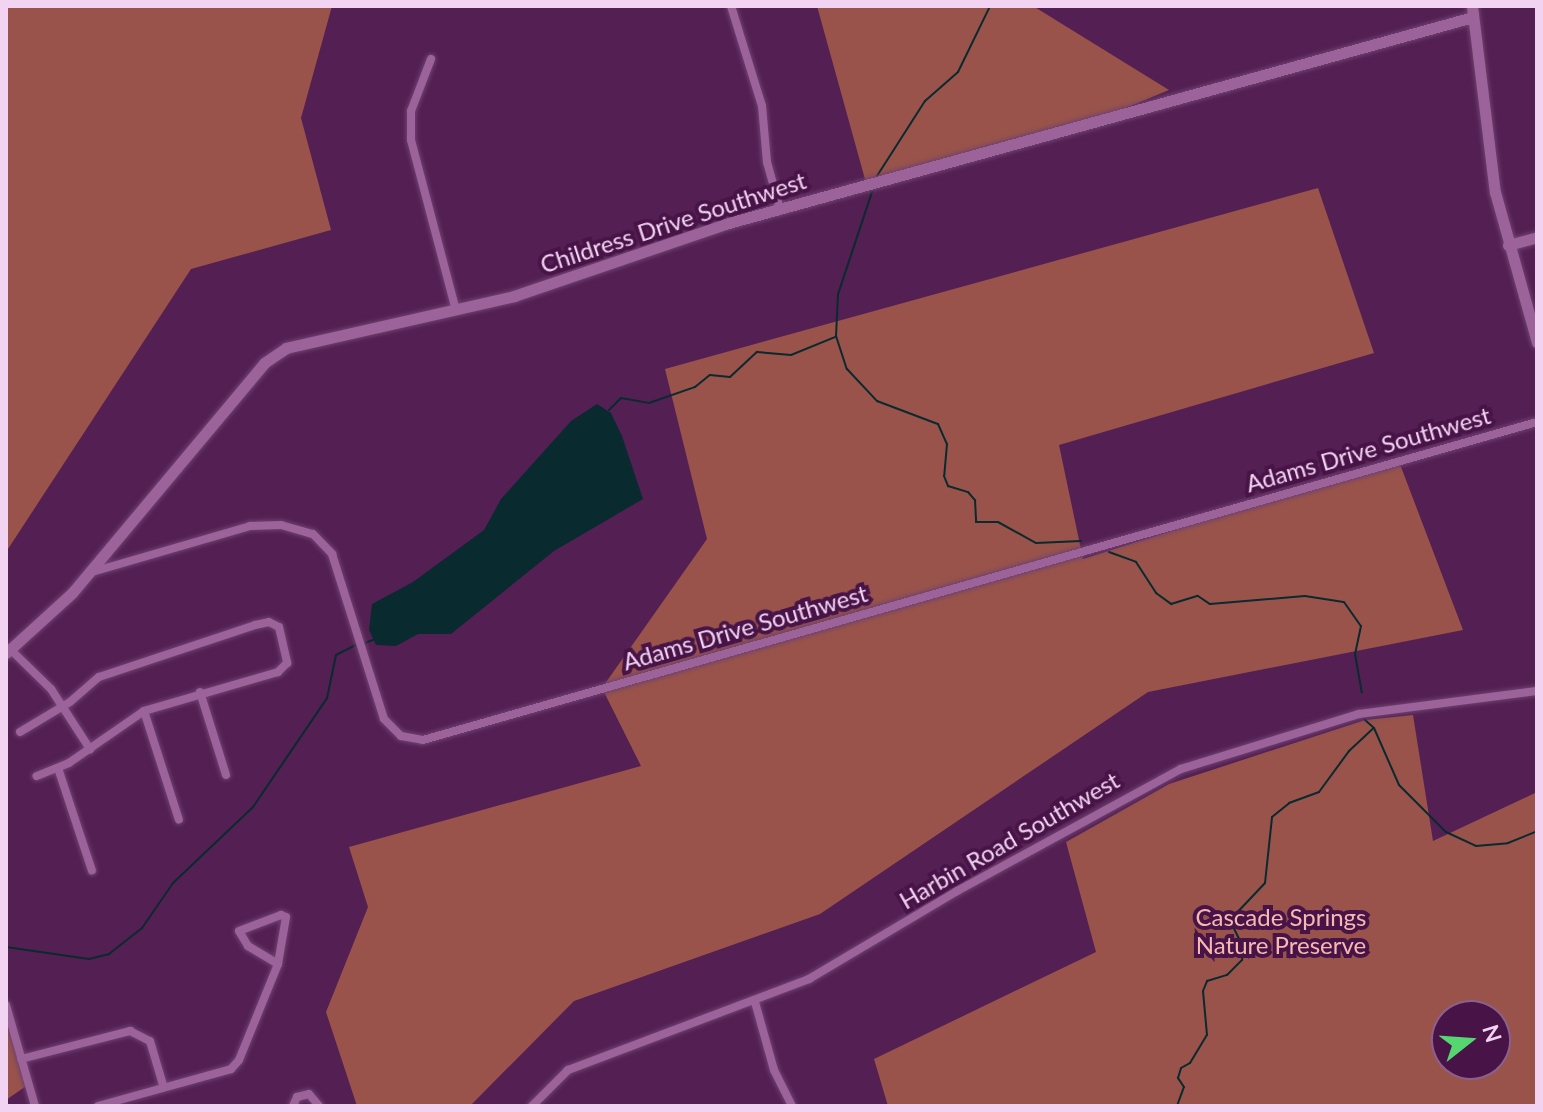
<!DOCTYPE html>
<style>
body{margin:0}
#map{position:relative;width:1543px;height:1112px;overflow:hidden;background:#542053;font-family:Lato,sans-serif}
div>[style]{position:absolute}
.forest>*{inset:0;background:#99534b}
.water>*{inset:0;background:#092a2e}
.stream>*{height:2px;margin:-1px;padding:0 1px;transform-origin:1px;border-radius:1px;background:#092a2e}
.roads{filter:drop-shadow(0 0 2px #6f4170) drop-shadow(0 0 2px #6f4170)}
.street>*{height:8px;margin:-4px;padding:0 4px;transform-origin:4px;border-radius:4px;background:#9c639a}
.secondary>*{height:11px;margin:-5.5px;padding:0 5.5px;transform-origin:5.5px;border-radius:5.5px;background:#9c639a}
span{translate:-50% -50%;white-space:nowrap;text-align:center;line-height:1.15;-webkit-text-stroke:8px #481448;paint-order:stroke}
.street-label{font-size:24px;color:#f2d3f1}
.park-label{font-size:24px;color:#f7b8af}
.frame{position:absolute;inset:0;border:8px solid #f2d3f1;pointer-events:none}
.north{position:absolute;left:1431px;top:1000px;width:80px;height:80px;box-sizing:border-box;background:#481448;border:2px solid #8c608c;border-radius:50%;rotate:73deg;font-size:22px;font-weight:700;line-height:32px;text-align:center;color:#f2d3f1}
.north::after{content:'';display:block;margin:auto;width:28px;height:36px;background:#56d671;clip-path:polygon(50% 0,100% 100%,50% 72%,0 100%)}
</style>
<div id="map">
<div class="forest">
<div style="clip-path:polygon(6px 6px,332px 6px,301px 118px,331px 230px,191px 269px,6px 552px)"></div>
<div style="clip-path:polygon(817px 6px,1033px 6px,1169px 90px,1070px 131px,868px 190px)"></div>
<div style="clip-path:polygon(1318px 188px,1374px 353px,1059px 445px,1083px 559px,1398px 459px,1463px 630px,1148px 692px,820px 914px,574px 1001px,470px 1106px,357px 1106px,326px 1012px,368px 907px,349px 847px,641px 766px,602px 688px,707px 539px,665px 369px)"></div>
<div style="clip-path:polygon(evenodd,1413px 715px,1433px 841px,1537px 792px,1537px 1106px,888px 1106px,874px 1059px,1096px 952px,1066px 842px,1169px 784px,1365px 720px,1413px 715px,1447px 1016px,1495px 1016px,1495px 1064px,1447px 1064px,1447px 1016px)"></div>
<div style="clip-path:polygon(6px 1000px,29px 1084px,6px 1100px)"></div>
</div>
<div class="water">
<div style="clip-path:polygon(597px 404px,611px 413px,622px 436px,643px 499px,554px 551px,451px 634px,418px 634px,396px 646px,376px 645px,369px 630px,372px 604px,413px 582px,484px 530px,501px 499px,571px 421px)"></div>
</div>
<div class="stream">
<div style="left:877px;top:176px;width:89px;rotate:-57.4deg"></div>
<div style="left:925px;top:101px;width:44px;rotate:-41.3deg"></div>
<div style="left:958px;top:72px;width:73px;rotate:-64.1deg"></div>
<div style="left:873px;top:189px;width:111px;rotate:108.4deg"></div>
<div style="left:838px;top:294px;width:42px;rotate:92.7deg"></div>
<div style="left:836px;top:336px;width:35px;rotate:72deg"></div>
<div style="left:847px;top:369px;width:44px;rotate:46.8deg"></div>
<div style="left:877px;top:401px;width:65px;rotate:20.7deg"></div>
<div style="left:938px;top:424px;width:22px;rotate:66deg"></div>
<div style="left:947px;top:444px;width:32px;rotate:95deg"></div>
<div style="left:944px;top:476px;width:11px;rotate:68deg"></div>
<div style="left:948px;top:486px;width:21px;rotate:17deg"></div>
<div style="left:968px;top:492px;width:11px;rotate:49deg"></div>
<div style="left:975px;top:500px;width:22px;rotate:87deg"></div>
<div style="left:976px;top:522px;width:22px"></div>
<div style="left:998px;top:522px;width:43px;rotate:28.9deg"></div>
<div style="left:1036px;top:543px;width:45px;rotate:-2.5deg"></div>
<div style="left:609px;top:410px;width:17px;rotate:-45deg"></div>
<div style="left:621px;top:398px;width:28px;rotate:10deg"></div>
<div style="left:649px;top:403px;width:49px;rotate:-19.2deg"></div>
<div style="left:695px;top:387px;width:19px;rotate:-39deg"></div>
<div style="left:710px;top:375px;width:20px;rotate:6deg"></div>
<div style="left:730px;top:377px;width:37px;rotate:-43deg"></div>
<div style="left:757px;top:352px;width:34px;rotate:5deg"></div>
<div style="left:791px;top:355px;width:48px;rotate:-22.2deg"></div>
<div style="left:1109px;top:552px;width:29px;rotate:20deg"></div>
<div style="left:1136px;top:562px;width:37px;rotate:57deg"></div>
<div style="left:1156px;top:593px;width:19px;rotate:36deg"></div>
<div style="left:1171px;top:604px;width:28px;rotate:-17deg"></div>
<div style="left:1198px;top:596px;width:14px;rotate:34deg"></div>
<div style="left:1210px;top:604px;width:95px;rotate:-4.8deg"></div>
<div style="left:1305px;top:596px;width:39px;rotate:9deg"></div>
<div style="left:1344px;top:602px;width:29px;rotate:55deg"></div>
<div style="left:1361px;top:626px;width:29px;rotate:102deg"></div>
<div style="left:1355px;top:654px;width:39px;rotate:80deg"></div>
<div style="left:365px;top:643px;width:9px;rotate:-21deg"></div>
<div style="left:1364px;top:719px;width:13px;rotate:42deg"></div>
<div style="left:1374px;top:728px;width:62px;rotate:66.3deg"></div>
<div style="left:1399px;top:785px;width:66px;rotate:45deg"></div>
<div style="left:1446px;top:832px;width:33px;rotate:25deg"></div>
<div style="left:1476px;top:846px;width:32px;rotate:-5deg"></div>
<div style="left:1508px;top:843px;width:31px;rotate:-22deg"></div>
<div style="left:6px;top:947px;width:84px;rotate:8.2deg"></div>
<div style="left:89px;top:959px;width:21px;rotate:-14deg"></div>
<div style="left:109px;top:954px;width:42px;rotate:-38.2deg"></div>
<div style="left:142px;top:928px;width:55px;rotate:-55.4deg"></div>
<div style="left:173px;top:883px;width:110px;rotate:-43.5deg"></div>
<div style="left:253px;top:807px;width:132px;rotate:-55.8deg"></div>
<div style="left:327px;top:698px;width:44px;rotate:-78.2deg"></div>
<div style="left:336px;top:655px;width:25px;rotate:-27deg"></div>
<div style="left:1177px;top:1106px;width:20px;rotate:-70deg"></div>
<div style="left:1184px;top:1087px;width:11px;rotate:-124deg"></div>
<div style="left:1178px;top:1078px;width:10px;rotate:-73deg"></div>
<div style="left:1181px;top:1068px;width:10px;rotate:-29deg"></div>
<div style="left:1190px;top:1063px;width:33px;rotate:-59deg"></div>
<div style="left:1207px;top:1035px;width:44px;rotate:-95.2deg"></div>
<div style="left:1203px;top:991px;width:11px;rotate:-68deg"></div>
<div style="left:1207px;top:981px;width:21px;rotate:-17deg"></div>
<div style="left:1227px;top:975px;width:21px;rotate:-45deg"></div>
<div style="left:1242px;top:960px;width:11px;rotate:-80deg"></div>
<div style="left:1244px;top:949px;width:32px;rotate:-116deg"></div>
<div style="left:1230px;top:920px;width:51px;rotate:-46.6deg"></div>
<div style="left:1265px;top:883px;width:66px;rotate:-83.9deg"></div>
<div style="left:1272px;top:817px;width:22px;rotate:-39deg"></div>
<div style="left:1289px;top:803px;width:32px;rotate:-20deg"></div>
<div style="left:1319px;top:792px;width:51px;rotate:-53.8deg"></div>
<div style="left:1349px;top:751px;width:34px;rotate:-43deg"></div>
</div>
<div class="roads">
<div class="street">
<div style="left:731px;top:6px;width:105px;rotate:72.8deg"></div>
<div style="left:762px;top:106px;width:56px;rotate:84.9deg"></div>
<div style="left:767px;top:162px;width:49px;rotate:74.5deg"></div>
<div style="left:431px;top:59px;width:56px;rotate:111deg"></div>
<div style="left:411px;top:111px;width:29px;rotate:90deg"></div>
<div style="left:411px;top:140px;width:176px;rotate:75.2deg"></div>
<div style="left:92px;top:572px;width:165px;rotate:-16.2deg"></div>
<div style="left:250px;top:526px;width:31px;rotate:-2deg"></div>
<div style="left:281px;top:525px;width:33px;rotate:16deg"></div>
<div style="left:313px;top:534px;width:28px;rotate:46deg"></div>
<div style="left:332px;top:554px;width:173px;rotate:72.5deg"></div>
<div style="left:384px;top:719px;width:24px;rotate:45deg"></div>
<div style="left:401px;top:736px;width:22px;rotate:10deg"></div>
<div style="left:423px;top:740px;width:1158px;rotate:-15.93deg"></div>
<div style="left:11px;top:650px;width:56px;rotate:44.3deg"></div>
<div style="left:51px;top:689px;width:72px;rotate:57deg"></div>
<div style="left:200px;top:692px;width:87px;rotate:72.6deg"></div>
<div style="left:144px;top:711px;width:114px;rotate:72.2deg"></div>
<div style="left:20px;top:732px;width:58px;rotate:-31deg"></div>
<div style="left:70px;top:702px;width:38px;rotate:-41deg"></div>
<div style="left:99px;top:677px;width:164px;rotate:-18.4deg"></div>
<div style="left:255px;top:625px;width:14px;rotate:-12deg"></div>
<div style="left:269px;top:622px;width:11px;rotate:27deg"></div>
<div style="left:279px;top:627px;width:37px;rotate:77deg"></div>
<div style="left:287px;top:663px;width:13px;rotate:135deg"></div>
<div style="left:278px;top:672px;width:140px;rotate:163.8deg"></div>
<div style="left:144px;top:711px;width:91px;rotate:145.3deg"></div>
<div style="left:69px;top:763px;width:35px;rotate:158deg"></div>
<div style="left:58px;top:768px;width:108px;rotate:71.7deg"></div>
<div style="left:281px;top:915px;width:5px;rotate:22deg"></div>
<div style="left:286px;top:917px;width:48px;rotate:99.7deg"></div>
<div style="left:278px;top:964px;width:35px;rotate:-149deg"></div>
<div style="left:248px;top:946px;width:17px;rotate:-121deg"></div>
<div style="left:239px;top:931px;width:45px;rotate:-20.9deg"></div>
<div style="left:755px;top:1002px;width:71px;rotate:74.4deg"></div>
<div style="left:774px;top:1070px;width:40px;rotate:63.4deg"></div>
<div style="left:6px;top:1005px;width:105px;rotate:74deg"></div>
<div style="left:21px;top:1059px;width:113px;rotate:-14.4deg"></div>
<div style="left:130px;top:1031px;width:22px;rotate:27deg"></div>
<div style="left:150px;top:1041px;width:46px;rotate:73.5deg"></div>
<div style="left:98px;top:1106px;width:138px;rotate:-15.5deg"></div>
<div style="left:231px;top:1069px;width:12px;rotate:-48deg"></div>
<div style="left:239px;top:1060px;width:104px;rotate:-67.9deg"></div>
<div style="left:293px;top:1106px;width:10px;rotate:-66deg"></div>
<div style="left:297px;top:1097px;width:12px;rotate:-14deg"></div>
<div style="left:309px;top:1094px;width:16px;rotate:50deg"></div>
<div style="left:532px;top:1106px;width:51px;rotate:-45deg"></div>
<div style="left:568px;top:1070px;width:258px;rotate:-20.7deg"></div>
<div style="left:809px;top:979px;width:172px;rotate:-30.7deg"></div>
<div style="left:957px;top:891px;width:255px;rotate:-28.6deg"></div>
<div style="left:1181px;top:769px;width:186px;rotate:-17.2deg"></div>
<div style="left:1359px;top:714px;width:179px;rotate:-7.4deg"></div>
</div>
<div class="secondary">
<div style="left:1472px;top:6px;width:187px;rotate:83deg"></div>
<div style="left:1495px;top:192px;width:156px;rotate:74.4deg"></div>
<div style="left:1508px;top:245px;width:30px;rotate:-15deg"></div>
<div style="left:6px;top:653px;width:89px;rotate:-42.3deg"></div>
<div style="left:72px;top:593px;width:300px;rotate:-50.1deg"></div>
<div style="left:264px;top:363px;width:27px;rotate:-34deg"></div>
<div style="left:286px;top:348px;width:234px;rotate:-12.8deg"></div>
<div style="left:514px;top:296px;width:223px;rotate:-18.8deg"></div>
<div style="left:725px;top:224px;width:776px;rotate:-15.47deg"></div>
</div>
</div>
<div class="street-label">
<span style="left:673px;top:222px;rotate:-18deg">Childress Drive Southwest</span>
<span style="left:1368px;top:449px;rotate:-16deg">Adams Drive Southwest</span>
<span style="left:745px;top:627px;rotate:-16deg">Adams Drive Southwest</span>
<span style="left:1009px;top:840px;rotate:-30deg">Harbin Road Southwest</span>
</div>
<div class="park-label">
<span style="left:1281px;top:931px">Cascade Springs<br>Nature Preserve</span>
</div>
<div class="frame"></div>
<div class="north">N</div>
</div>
